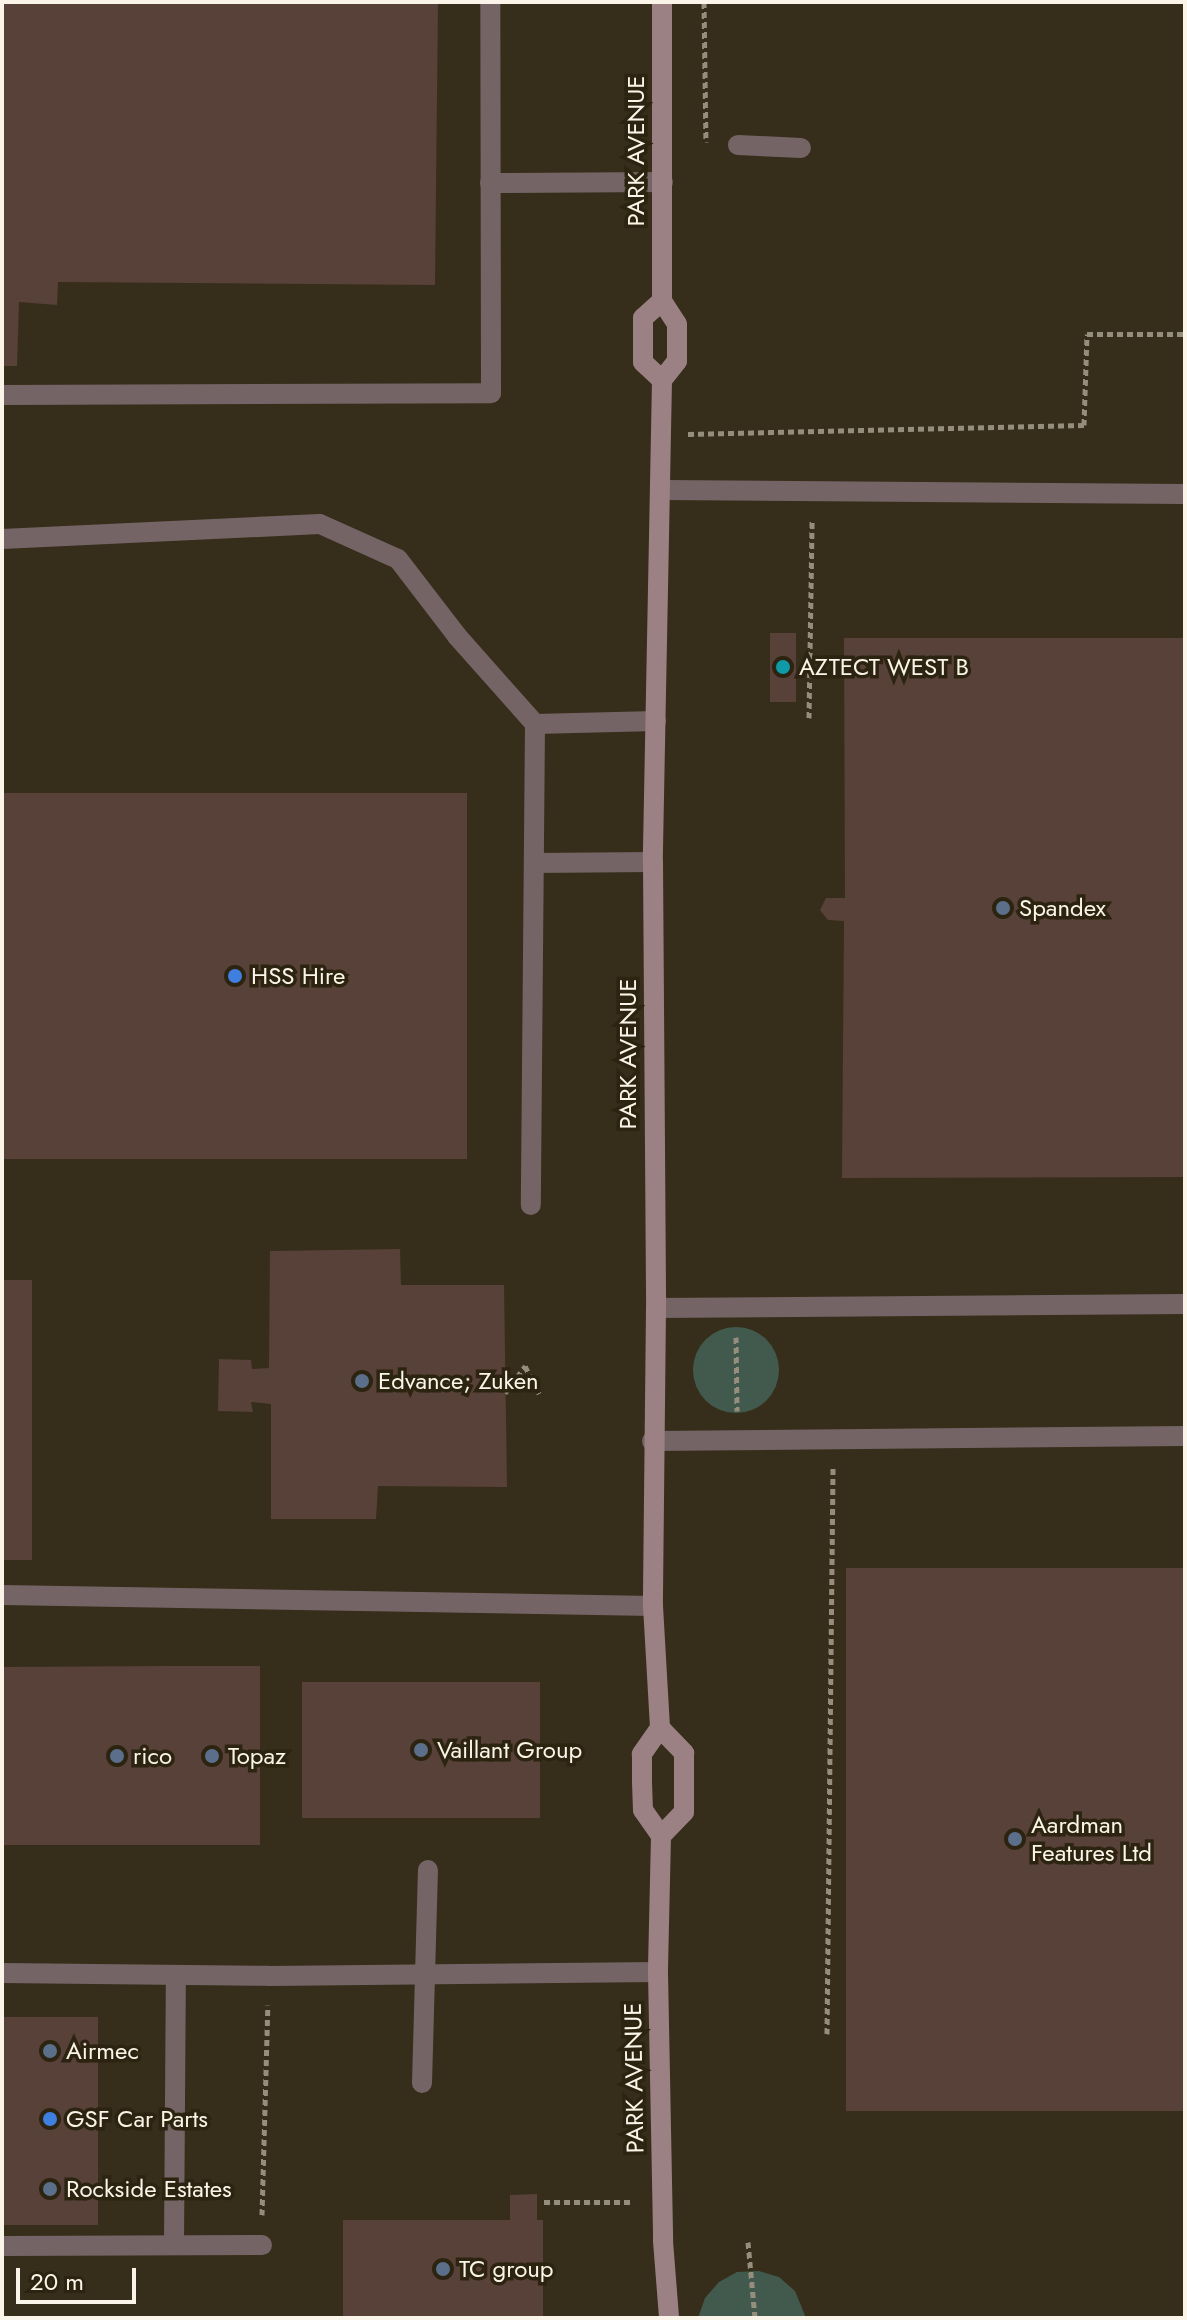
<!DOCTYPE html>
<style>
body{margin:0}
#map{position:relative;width:1187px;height:2320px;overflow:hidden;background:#362e1a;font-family:Jost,sans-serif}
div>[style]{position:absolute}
.green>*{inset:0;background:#425a4d}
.round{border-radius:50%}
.building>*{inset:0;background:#584139;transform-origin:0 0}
.path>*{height:5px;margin-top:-2.5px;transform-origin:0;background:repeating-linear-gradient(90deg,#958e7d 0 6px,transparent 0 10px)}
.lane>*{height:20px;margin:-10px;padding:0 10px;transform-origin:10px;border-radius:10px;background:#756466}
.secondary>*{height:20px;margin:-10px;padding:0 10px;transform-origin:10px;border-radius:10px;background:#9c8184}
.dots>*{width:22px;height:22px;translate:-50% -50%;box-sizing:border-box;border:4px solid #2c2410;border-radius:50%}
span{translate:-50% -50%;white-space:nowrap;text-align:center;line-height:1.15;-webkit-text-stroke:7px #2c2410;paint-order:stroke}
.street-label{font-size:24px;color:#faf5e8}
.poi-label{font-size:24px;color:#faf5e8}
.left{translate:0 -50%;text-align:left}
.frame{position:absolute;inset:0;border:4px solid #faf5e8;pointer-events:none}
.scale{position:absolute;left:16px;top:2268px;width:120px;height:36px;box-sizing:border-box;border:4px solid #faf5e8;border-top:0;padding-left:10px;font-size:24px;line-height:28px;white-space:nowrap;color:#faf5e8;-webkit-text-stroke:6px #2c2410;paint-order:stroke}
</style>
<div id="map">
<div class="green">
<div class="round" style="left:693px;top:1327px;width:86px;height:86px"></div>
<div style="clip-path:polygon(759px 2271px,779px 2277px,795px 2291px,806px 2318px,698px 2318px,705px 2298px,719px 2282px,737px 2272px)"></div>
</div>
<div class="building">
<div style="clip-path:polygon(2px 2px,438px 2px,435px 285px,58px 282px,57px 305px,19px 302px,17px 366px,2px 366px)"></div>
<div style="left:770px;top:633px;width:26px;height:69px"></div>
<div style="clip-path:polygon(844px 638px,1185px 638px,1185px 1177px,842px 1178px,844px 921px,828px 920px,820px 910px,826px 898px,845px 898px)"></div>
<div style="left:467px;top:793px;width:366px;height:465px;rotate:90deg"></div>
<div style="clip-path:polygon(400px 1249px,401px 1285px,504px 1285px,507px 1487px,378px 1486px,376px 1519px,271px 1519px,271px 1404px,251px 1402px,253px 1412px,218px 1411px,219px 1359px,251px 1360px,252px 1369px,269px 1368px,270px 1251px)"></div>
<div style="left:2px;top:1280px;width:30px;height:280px"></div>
<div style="left:846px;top:1568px;width:339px;height:543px"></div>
<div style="clip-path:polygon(165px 1666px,260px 1666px,260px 1845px,2px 1845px,2px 1667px)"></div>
<div style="left:302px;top:1682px;width:238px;height:136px"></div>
<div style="left:2px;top:2017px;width:96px;height:208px"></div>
<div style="clip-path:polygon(537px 2194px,537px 2220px,543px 2220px,543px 2318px,343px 2318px,343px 2220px,510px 2220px,510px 2195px)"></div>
</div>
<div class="path">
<div style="left:704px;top:2px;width:140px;rotate:89.2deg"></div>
<div style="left:688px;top:434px;width:396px;rotate:-1.3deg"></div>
<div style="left:1084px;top:425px;width:91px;rotate:-88.1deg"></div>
<div style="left:1087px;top:334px;width:98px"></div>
<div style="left:809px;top:718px;width:199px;rotate:-89.1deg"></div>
<div style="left:736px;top:1337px;width:74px;rotate:89.2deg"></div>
<div style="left:505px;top:1393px;width:34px;rotate:-53deg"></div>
<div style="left:525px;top:1366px;width:31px;rotate:63deg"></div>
<div style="left:827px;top:2034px;width:566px;rotate:-89.39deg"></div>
<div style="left:544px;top:2202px;width:87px"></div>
<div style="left:262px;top:2215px;width:210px;rotate:-88.4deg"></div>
<div style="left:748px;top:2242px;width:76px;rotate:84.7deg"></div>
</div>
<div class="lane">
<div style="left:738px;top:145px;width:63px;rotate:2.7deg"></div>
<div style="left:490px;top:183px;width:173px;rotate:-0.3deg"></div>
<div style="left:2px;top:395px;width:489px;rotate:-0.2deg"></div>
<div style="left:491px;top:393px;width:391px;rotate:-90.1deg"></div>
<div style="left:662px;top:490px;width:523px;rotate:0.44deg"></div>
<div style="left:2px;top:539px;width:318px;rotate:-2.7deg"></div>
<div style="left:320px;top:524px;width:85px;rotate:24.2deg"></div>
<div style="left:398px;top:559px;width:97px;rotate:52.5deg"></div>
<div style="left:457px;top:636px;width:118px;rotate:48.4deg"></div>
<div style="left:535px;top:724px;width:481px;rotate:90.5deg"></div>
<div style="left:535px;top:724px;width:121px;rotate:-1.4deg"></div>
<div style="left:534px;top:863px;width:119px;rotate:-0.5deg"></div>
<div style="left:656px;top:1308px;width:529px;rotate:-0.43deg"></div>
<div style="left:652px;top:1441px;width:533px;rotate:-0.54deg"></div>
<div style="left:2px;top:1595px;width:651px;rotate:0.97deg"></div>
<div style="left:2px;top:1973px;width:267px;rotate:0.6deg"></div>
<div style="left:269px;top:1976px;width:389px;rotate:-0.6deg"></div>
<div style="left:422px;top:2083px;width:213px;rotate:-88.4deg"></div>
<div style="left:174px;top:2244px;width:268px;rotate:-89.6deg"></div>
<div style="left:2px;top:2246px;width:260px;rotate:-0.2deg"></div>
</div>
<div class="secondary">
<div style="left:662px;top:2px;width:299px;rotate:90deg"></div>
<div style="left:662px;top:301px;width:27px;rotate:57deg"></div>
<div style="left:677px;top:324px;width:37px;rotate:90deg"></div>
<div style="left:677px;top:361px;width:24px;rotate:128deg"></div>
<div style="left:662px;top:380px;width:482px;rotate:91.1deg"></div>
<div style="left:653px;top:862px;width:446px;rotate:89.6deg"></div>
<div style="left:656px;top:1308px;width:298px;rotate:90.6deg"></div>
<div style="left:653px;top:1606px;width:122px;rotate:86.7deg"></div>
<div style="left:660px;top:1728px;width:32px;rotate:125deg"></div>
<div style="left:642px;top:1754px;width:28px;rotate:90deg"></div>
<div style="left:642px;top:1782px;width:28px;rotate:88deg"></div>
<div style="left:643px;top:1810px;width:32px;rotate:55deg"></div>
<div style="left:661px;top:1836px;width:136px;rotate:91.3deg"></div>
<div style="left:658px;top:1972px;width:269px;rotate:88.9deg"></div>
<div style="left:663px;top:2241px;width:77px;rotate:85.5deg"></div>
<div style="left:662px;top:380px;width:26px;rotate:-137deg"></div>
<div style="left:643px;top:362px;width:44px;rotate:-90deg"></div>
<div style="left:643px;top:318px;width:25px;rotate:-42deg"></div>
<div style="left:660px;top:1728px;width:35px;rotate:46deg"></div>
<div style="left:684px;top:1753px;width:59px;rotate:90deg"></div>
<div style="left:684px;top:1812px;width:33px;rotate:134deg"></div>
</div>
<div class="dots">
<div style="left:783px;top:667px;background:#0f9aa8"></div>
<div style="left:1003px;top:908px;background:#5c6f8a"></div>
<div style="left:235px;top:976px;background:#3f7fe0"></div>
<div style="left:362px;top:1381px;background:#5c6f8a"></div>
<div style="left:421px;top:1750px;background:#5c6f8a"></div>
<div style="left:117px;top:1756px;background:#5c6f8a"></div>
<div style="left:212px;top:1756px;background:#5c6f8a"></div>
<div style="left:1015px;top:1839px;background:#5c6f8a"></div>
<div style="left:50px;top:2051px;background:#5c6f8a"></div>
<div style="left:50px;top:2119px;background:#3f7fe0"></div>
<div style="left:50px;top:2189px;background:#5c6f8a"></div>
<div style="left:443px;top:2269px;background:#5c6f8a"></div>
</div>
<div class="street-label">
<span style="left:636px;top:151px;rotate:-90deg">PARK AVENUE</span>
<span style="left:628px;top:1054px;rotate:-90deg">PARK AVENUE</span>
<span style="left:634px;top:2078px;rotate:-91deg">PARK AVENUE</span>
</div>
<div class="poi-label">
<span class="left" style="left:799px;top:667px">AZTECT WEST B</span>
<span class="left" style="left:1019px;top:908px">Spandex</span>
<span class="left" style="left:251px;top:976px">HSS Hire</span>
<span class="left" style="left:378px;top:1381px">Edvance; Zuken</span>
<span class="left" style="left:437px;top:1750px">Vaillant Group</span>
<span class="left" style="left:133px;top:1756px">rico</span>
<span class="left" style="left:228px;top:1756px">Topaz</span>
<span class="left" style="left:1031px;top:1839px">Aardman<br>Features Ltd</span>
<span class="left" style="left:66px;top:2051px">Airmec</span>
<span class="left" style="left:66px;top:2119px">GSF Car Parts</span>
<span class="left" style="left:66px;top:2189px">Rockside Estates</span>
<span class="left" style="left:459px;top:2269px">TC group</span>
</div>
<div class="frame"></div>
<div class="scale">20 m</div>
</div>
